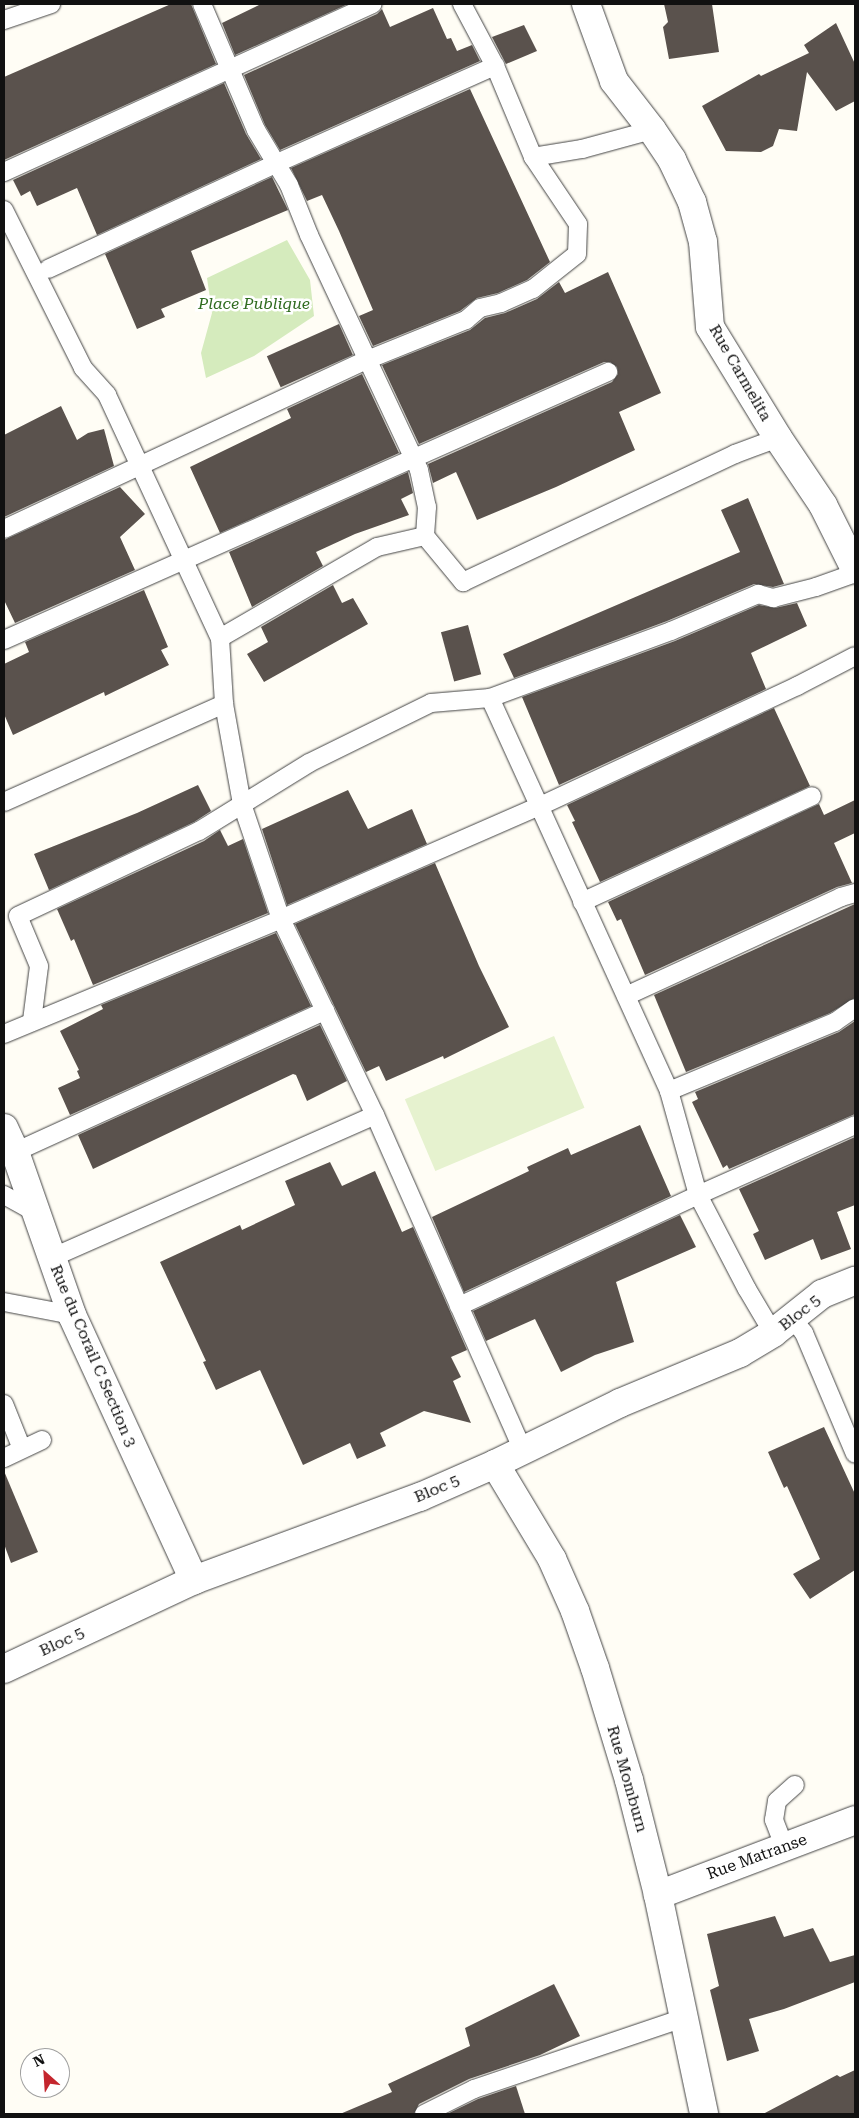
<!DOCTYPE html>
<style>
body{margin:0}
#map{position:relative;width:859px;height:2118px;overflow:hidden;background:#fffdf5;font-family:"Roboto Serif",serif}
div>[style]{position:absolute}
.green>*{inset:0;background:#d5ebbd}
.pitch>*{inset:0;background:#e6f2cf;transform-origin:0 0}
.building>*{inset:0;background:#5a524d;transform-origin:0 0}
.roads{filter:drop-shadow(0 0 1px #444) drop-shadow(0 0 1px #444)}
.service>*{height:18px;margin:-9px;padding:0 9px;transform-origin:9px;border-radius:9px;background:#fff}
.minor>*{height:28px;margin:-14px;padding:0 14px;transform-origin:14px;border-radius:14px;background:#fff}
span{translate:-50% -50%;white-space:nowrap;text-align:center;line-height:1.15;-webkit-text-stroke:5px #fff;paint-order:stroke}
.park-label{font-size:16px;color:#2f6b1f;font-style:italic}
.street-label{font-size:16px;color:#111}
.frame{position:absolute;inset:0;border:5px solid #111;pointer-events:none}
.north{position:absolute;left:20px;top:2048px;width:50px;height:50px;box-sizing:border-box;background:#fff;border:1px solid #a0a0a0;border-radius:50%;rotate:334deg;font-size:14px;font-weight:700;line-height:20px;text-align:center;color:#111}
.north::after{content:'';display:block;margin:auto;width:18px;height:22px;background:#c4262e;clip-path:polygon(50% 0,100% 100%,50% 72%,0 100%)}
</style>
<div id="map">
<div class="green">
<div style="clip-path:polygon(287px 240px,310px 280px,314px 316px,254px 356px,206px 378px,201px 353px,212px 313px,207px 278px)"></div>
</div>
<div class="pitch">
<div style="left:554px;top:1036px;width:78px;height:162px;rotate:67deg"></div>
</div>
<div class="building">
<div style="clip-path:polygon(171px 4px,191px 4px,216px 64px,4px 160px,4px 77px)"></div>
<div style="clip-path:polygon(261px 4px,348px 4px,235px 55px,222px 23px)"></div>
<div style="clip-path:polygon(664px 4px,712px 4px,719px 52px,669px 59px,663px 27px,668px 22px)"></div>
<div style="clip-path:polygon(433px 8px,447px 39px,451px 38px,457px 51px,472px 45px,480px 61px,280px 150px,265px 125px,244px 75px,377px 14px,382px 9px,390px 27px)"></div>
<div style="clip-path:polygon(836px 23px,855px 64px,855px 101px,836px 111px,807px 72px,797px 131px,779px 129px,773px 146px,761px 152px,726px 151px,702px 106px,759px 74px,761px 76px,809px 53px,804px 45px)"></div>
<div style="clip-path:polygon(524px 25px,537px 51px,506px 64px,492px 37px)"></div>
<div style="clip-path:polygon(224px 83px,246px 134px,261px 159px,97px 235px,77px 188px,37px 206px,30px 191px,21px 196px,13px 180px)"></div>
<div style="clip-path:polygon(470px 89px,550px 262px,527px 280px,498px 293px,477px 298px,460px 311px,373px 346px,359px 316px,373px 310px,339px 231px,322px 195px,307px 201px,291px 168px)"></div>
<div style="clip-path:polygon(272px 177px,288px 210px,191px 251px,206px 290px,161px 309px,165px 317px,137px 329px,105px 254px)"></div>
<div style="clip-path:polygon(608px 272px,661px 393px,619px 412px,635px 450px,556px 487px,477px 520px,456px 472px,433px 483px,428px 464px,612px 382px,618px 374px,617px 367px,610px 362px,604px 362px,419px 444px,382px 365px,470px 330px,485px 318px,505px 313px,537px 299px,559px 282px,565px 293px)"></div>
<div style="left:339px;top:324px;width:34px;height:79px;rotate:66deg"></div>
<div style="clip-path:polygon(362px 374px,399px 453px,220px 533px,190px 467px,291px 418px,287px 409px)"></div>
<div style="clip-path:polygon(61px 406px,77px 440px,88px 433px,104px 429px,114px 466px,4px 517px,4px 435px)"></div>
<div style="clip-path:polygon(408px 472px,413px 493px,401px 499px,409px 515px,355px 534px,316px 552px,323px 566px,252px 607px,229px 552px)"></div>
<div style="clip-path:polygon(120px 487px,145px 514px,120px 537px,135px 570px,15px 623px,4px 600px,4px 540px)"></div>
<div style="clip-path:polygon(748px 498px,784px 584px,773px 587px,754px 584px,667px 621px,514px 678px,503px 654px,740px 552px,721px 510px)"></div>
<div style="clip-path:polygon(333px 585px,342px 603px,353px 598px,368px 624px,264px 682px,247px 654px,268px 642px,261px 627px)"></div>
<div style="clip-path:polygon(144px 590px,168px 647px,161px 650px,169px 665px,105px 696px,104px 692px,13px 735px,4px 714px,4px 664px,29px 652px,25px 642px)"></div>
<div style="clip-path:polygon(797px 603px,807px 626px,751px 653px,766px 689px,559px 785px,522px 697px,675px 641px,759px 605px,775px 608px)"></div>
<div style="left:468px;top:625px;width:51px;height:28px;rotate:75deg"></div>
<div style="clip-path:polygon(774px 708px,810px 786px,600px 882px,572px 822px,575px 821px,567px 805px)"></div>
<div style="clip-path:polygon(198px 785px,211px 811px,194px 822px,49px 890px,34px 854px,137px 813px)"></div>
<div style="clip-path:polygon(348px 790px,368px 829px,412px 809px,427px 844px,287px 905px,262px 829px)"></div>
<div style="clip-path:polygon(855px 800px,855px 833px,834px 843px,852px 883px,837px 887px,645px 975px,621px 919px,617px 921px,608px 902px,819px 804px,824px 815px)"></div>
<div style="clip-path:polygon(220px 830px,228px 846px,243px 839px,268px 913px,93px 985px,74px 939px,71px 941px,57px 909px,204px 841px)"></div>
<div style="clip-path:polygon(435px 863px,479px 966px,509px 1027px,444px 1059px,443px 1056px,386px 1081px,379px 1066px,366px 1072px,295px 924px)"></div>
<div style="clip-path:polygon(855px 904px,855px 998px,830px 1013px,686px 1072px,654px 995px)"></div>
<div style="clip-path:polygon(276px 933px,311px 1006px,70px 1115px,58px 1088px,80px 1078px,77px 1071px,79px 1070px,60px 1031px,103px 1009px,101px 1005px)"></div>
<div style="clip-path:polygon(855px 1021px,855px 1114px,729px 1169px,727px 1165px,723px 1168px,692px 1102px,698px 1099px,695px 1092px,839px 1032px)"></div>
<div style="clip-path:polygon(320px 1025px,347px 1081px,307px 1101px,296px 1075px,293px 1074px,93px 1169px,78px 1135px)"></div>
<div style="clip-path:polygon(640px 1125px,671px 1196px,464px 1292px,432px 1217px,529px 1171px,527px 1167px,568px 1148px,571px 1155px)"></div>
<div style="clip-path:polygon(855px 1137px,855px 1205px,837px 1212px,851px 1249px,821px 1260px,813px 1239px,765px 1260px,753px 1234px,759px 1231px,739px 1189px)"></div>
<div style="clip-path:polygon(330px 1162px,342px 1186px,375px 1171px,402px 1232px,413px 1227px,467px 1350px,451px 1357px,461px 1377px,453px 1381px,471px 1423px,424px 1411px,380px 1433px,386px 1446px,357px 1459px,350px 1443px,303px 1465px,260px 1370px,216px 1390px,203px 1362px,206px 1361px,160px 1262px,240px 1225px,242px 1230px,295px 1205px,285px 1181px)"></div>
<div style="clip-path:polygon(680px 1215px,696px 1247px,616px 1282px,634px 1342px,595px 1355px,561px 1372px,535px 1319px,486px 1341px,473px 1311px)"></div>
<div style="clip-path:polygon(824px 1427px,855px 1494px,855px 1570px,810px 1599px,793px 1574px,820px 1559px,787px 1486px,784px 1488px,768px 1452px)"></div>
<div style="clip-path:polygon(4px 1471px,38px 1552px,11px 1563px,4px 1544px)"></div>
<div style="clip-path:polygon(775px 1916px,784px 1937px,813px 1928px,830px 1962px,855px 1955px,855px 1982px,784px 2009px,749px 2019px,759px 2051px,727px 2061px,710px 1990px,719px 1986px,707px 1934px)"></div>
<div style="clip-path:polygon(554px 1984px,580px 2036px,540px 2055px,469px 2079px,419px 2104px,414px 2114px,340px 2114px,392px 2092px,388px 2084px,470px 2046px,465px 2028px)"></div>
<div style="clip-path:polygon(855px 2070px,855px 2114px,763px 2114px,837px 2075px,840px 2077px)"></div>
<div style="clip-path:polygon(516px 2086px,525px 2114px,447px 2114px,478px 2099px)"></div>
</div>
<div class="roads">
<div class="service">
<div style="left:202px;top:4px;width:137px;rotate:66.8deg"></div>
<div style="left:256px;top:130px;width:64px;rotate:59deg"></div>
<div style="left:289px;top:185px;width:54px;rotate:68.2deg"></div>
<div style="left:309px;top:235px;width:259px;rotate:64.9deg"></div>
<div style="left:419px;top:470px;width:38px;rotate:78deg"></div>
<div style="left:427px;top:507px;width:29px;rotate:94deg"></div>
<div style="left:462px;top:4px;width:70px;rotate:62deg"></div>
<div style="left:495px;top:66px;width:99px;rotate:67.3deg"></div>
<div style="left:533px;top:157px;width:50px;rotate:-9.3deg"></div>
<div style="left:582px;top:149px;width:73px;rotate:-15.2deg"></div>
<div style="left:4px;top:20px;width:50px;rotate:-18.8deg"></div>
<div style="left:4px;top:172px;width:405px;rotate:-24.5deg"></div>
<div style="left:4px;top:210px;width:177px;rotate:63.4deg"></div>
<div style="left:83px;top:368px;width:36px;rotate:48deg"></div>
<div style="left:107px;top:395px;width:268px;rotate:65.1deg"></div>
<div style="left:220px;top:638px;width:66px;rotate:86.5deg"></div>
<div style="left:224px;top:704px;width:102px;rotate:79.8deg"></div>
<div style="left:242px;top:804px;width:121px;rotate:71.3deg"></div>
<div style="left:281px;top:919px;width:217px;rotate:64.4deg"></div>
<div style="left:375px;top:1115px;width:365px;rotate:66.2deg"></div>
<div style="left:48px;top:269px;width:252px;rotate:-24.8deg"></div>
<div style="left:277px;top:163px;width:239px;rotate:-24deg"></div>
<div style="left:4px;top:529px;width:400px;rotate:-25deg"></div>
<div style="left:367px;top:360px;width:107px;rotate:-22deg"></div>
<div style="left:466px;top:320px;width:18px;rotate:-41deg"></div>
<div style="left:480px;top:308px;width:22px;rotate:-13deg"></div>
<div style="left:501px;top:303px;width:35px;rotate:-24deg"></div>
<div style="left:533px;top:289px;width:56px;rotate:-38.5deg"></div>
<div style="left:577px;top:254px;width:30px;rotate:-88deg"></div>
<div style="left:578px;top:224px;width:81px;rotate:-123.9deg"></div>
<div style="left:220px;top:638px;width:181px;rotate:-30.1deg"></div>
<div style="left:377px;top:547px;width:49px;rotate:-12.9deg"></div>
<div style="left:425px;top:536px;width:60px;rotate:50.4deg"></div>
<div style="left:463px;top:582px;width:301px;rotate:-25.2deg"></div>
<div style="left:735px;top:454px;width:46px;rotate:-20.4deg"></div>
<div style="left:4px;top:640px;width:661px;rotate:-23.93deg"></div>
<div style="left:490px;top:698px;width:432px;rotate:65.5deg"></div>
<div style="left:669px;top:1091px;width:108px;rotate:74.4deg"></div>
<div style="left:698px;top:1195px;width:106px;rotate:62.5deg"></div>
<div style="left:747px;top:1289px;width:51px;rotate:59.4deg"></div>
<div style="left:4px;top:802px;width:241px;rotate:-24deg"></div>
<div style="left:582px;top:902px;width:253px;rotate:-24.7deg"></div>
<div style="left:626px;top:996px;width:237px;rotate:-24.7deg"></div>
<div style="left:841px;top:897px;width:15px;rotate:-16deg"></div>
<div style="left:32px;top:1021px;width:55px;rotate:-82.7deg"></div>
<div style="left:39px;top:966px;width:54px;rotate:-112.8deg"></div>
<div style="left:18px;top:916px;width:200px;rotate:-25.2deg"></div>
<div style="left:199px;top:831px;width:129px;rotate:-31.7deg"></div>
<div style="left:309px;top:763px;width:136px;rotate:-26.2deg"></div>
<div style="left:431px;top:703px;width:59px;rotate:-4.8deg"></div>
<div style="left:490px;top:698px;width:193px;rotate:-20.3deg"></div>
<div style="left:671px;top:631px;width:95px;rotate:-23deg"></div>
<div style="left:758px;top:594px;width:16px;rotate:15deg"></div>
<div style="left:773px;top:598px;width:44px;rotate:-14.3deg"></div>
<div style="left:816px;top:587px;width:41px;rotate:-19.7deg"></div>
<div style="left:4px;top:1034px;width:300px;rotate:-22.5deg"></div>
<div style="left:281px;top:919px;width:283px;rotate:-23.6deg"></div>
<div style="left:540px;top:806px;width:284px;rotate:-25deg"></div>
<div style="left:797px;top:686px;width:65px;rotate:-27.3deg"></div>
<div style="left:669px;top:1091px;width:180px;rotate:-22.6deg"></div>
<div style="left:835px;top:1022px;width:24px;rotate:-35deg"></div>
<div style="left:15px;top:1152px;width:341px;rotate:-24.5deg"></div>
<div style="left:4px;top:1195px;width:37px;rotate:29deg"></div>
<div style="left:51px;top:1258px;width:354px;rotate:-23.8deg"></div>
<div style="left:4px;top:1302px;width:69px;rotate:10.8deg"></div>
<div style="left:459px;top:1306px;width:264px;rotate:-24.9deg"></div>
<div style="left:698px;top:1195px;width:172px;rotate:-24deg"></div>
<div style="left:793px;top:1319px;width:18px;rotate:52deg"></div>
<div style="left:804px;top:1333px;width:131px;rotate:67.1deg"></div>
<div style="left:4px;top:1404px;width:48px;rotate:68.2deg"></div>
<div style="left:4px;top:1458px;width:42px;rotate:-25.3deg"></div>
<div style="left:784px;top:1846px;width:28px;rotate:-111deg"></div>
<div style="left:774px;top:1820px;width:19px;rotate:-81deg"></div>
<div style="left:777px;top:1801px;width:24px;rotate:-42deg"></div>
<div style="left:424px;top:2114px;width:56px;rotate:-26.6deg"></div>
<div style="left:474px;top:2089px;width:222px;rotate:-18.7deg"></div>
</div>
<div class="minor">
<div style="left:586px;top:4px;width:82px;rotate:70deg"></div>
<div style="left:614px;top:81px;width:62px;rotate:52.2deg"></div>
<div style="left:652px;top:130px;width:36px;rotate:56deg"></div>
<div style="left:672px;top:160px;width:47px;rotate:64.5deg"></div>
<div style="left:692px;top:202px;width:41px;rotate:74.6deg"></div>
<div style="left:703px;top:242px;width:85px;rotate:85.3deg"></div>
<div style="left:710px;top:327px;width:130px;rotate:58.5deg"></div>
<div style="left:778px;top:438px;width:81px;rotate:56.1deg"></div>
<div style="left:823px;top:505px;width:72px;rotate:63.4deg"></div>
<div style="left:4px;top:1128px;width:26px;rotate:65deg"></div>
<div style="left:15px;top:1152px;width:173px;rotate:70.7deg"></div>
<div style="left:72px;top:1315px;width:292px;rotate:65.3deg"></div>
<div style="left:495px;top:1464px;width:111px;rotate:59deg"></div>
<div style="left:552px;top:1559px;width:57px;rotate:66.1deg"></div>
<div style="left:575px;top:1611px;width:60px;rotate:70.7deg"></div>
<div style="left:595px;top:1668px;width:117px;rotate:73.1deg"></div>
<div style="left:629px;top:1780px;width:119px;rotate:75.8deg"></div>
<div style="left:658px;top:1895px;width:224px;rotate:78.1deg"></div>
<div style="left:4px;top:1669px;width:210px;rotate:-25.1deg"></div>
<div style="left:194px;top:1580px;width:241px;rotate:-20.2deg"></div>
<div style="left:420px;top:1497px;width:82px;rotate:-23.7deg"></div>
<div style="left:495px;top:1464px;width:139px;rotate:-26deg"></div>
<div style="left:620px;top:1403px;width:130px;rotate:-22.6deg"></div>
<div style="left:740px;top:1353px;width:39px;rotate:-31deg"></div>
<div style="left:773px;top:1333px;width:63px;rotate:-38.5deg"></div>
<div style="left:822px;top:1294px;width:35px;rotate:-22deg"></div>
<div style="left:658px;top:1895px;width:211px;rotate:-20.8deg"></div>
</div>
</div>
<div class="park-label">
<span style="left:254px;top:304px">Place Publique</span>
</div>
<div class="street-label">
<span style="left:740px;top:373px;rotate:60deg">Rue Carmelita</span>
<span style="left:800px;top:1313px;rotate:-38deg">Bloc 5</span>
<span style="left:93px;top:1356px;rotate:67deg">Rue du Corail C Section 3</span>
<span style="left:437px;top:1489px;rotate:-23deg">Bloc 5</span>
<span style="left:62px;top:1642px;rotate:-25deg">Bloc 5</span>
<span style="left:627px;top:1779px;rotate:74deg">Rue Momburn</span>
<span style="left:757px;top:1857px;rotate:-20deg">Rue Matranse</span>
</div>
<div class="frame"></div>
<div class="north">N</div>
</div>
